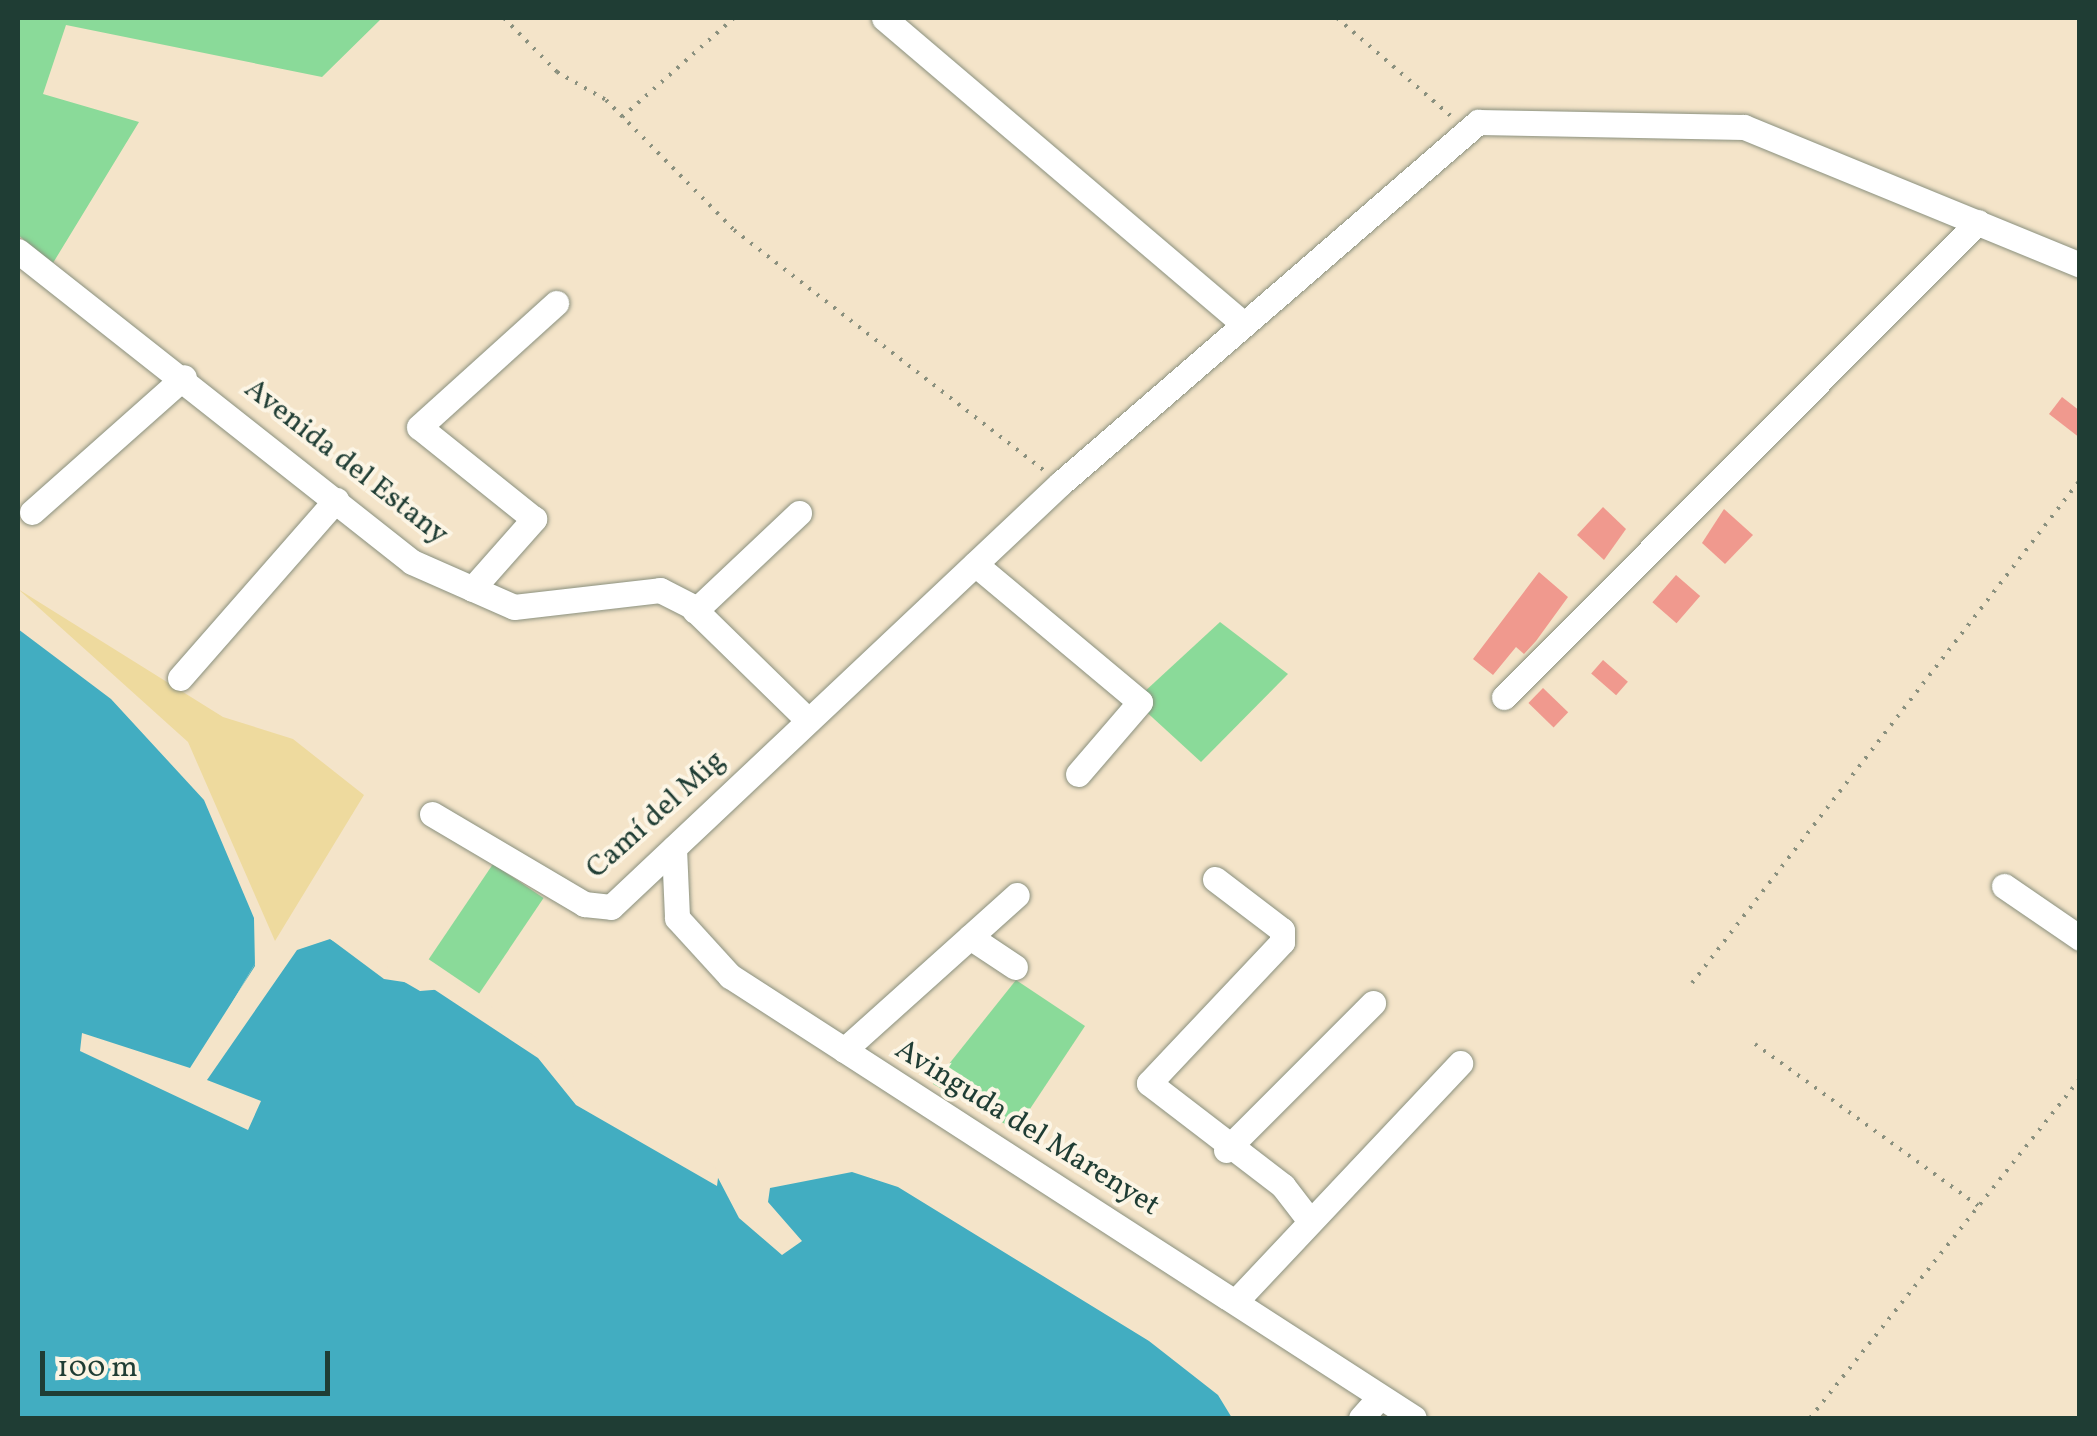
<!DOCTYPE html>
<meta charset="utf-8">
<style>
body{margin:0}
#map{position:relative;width:2097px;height:1436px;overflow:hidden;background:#f4e4c9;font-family:Vollkorn,serif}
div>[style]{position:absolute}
.green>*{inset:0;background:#8ada99;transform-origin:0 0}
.sand>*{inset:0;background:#eeda9e}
.water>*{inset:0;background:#42adc1}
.pier>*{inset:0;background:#f4e4c9}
.building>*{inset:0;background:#f0998e;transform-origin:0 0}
.path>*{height:4px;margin-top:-2px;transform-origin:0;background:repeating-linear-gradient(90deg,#8a907e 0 2.5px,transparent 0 10.5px)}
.roads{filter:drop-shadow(0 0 2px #8a907e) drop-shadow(0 0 2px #8a907e)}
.minor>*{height:25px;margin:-12.5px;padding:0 12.5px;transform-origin:12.5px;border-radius:12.5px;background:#fff}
span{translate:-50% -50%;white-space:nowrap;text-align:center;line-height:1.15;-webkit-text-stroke:8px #fcf5e5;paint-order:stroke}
.street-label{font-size:30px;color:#1f3d34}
.frame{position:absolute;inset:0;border:20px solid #1f3d34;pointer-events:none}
.scale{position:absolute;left:40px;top:1351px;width:290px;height:45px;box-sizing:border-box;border:5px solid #1f3d34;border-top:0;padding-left:12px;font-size:30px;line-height:35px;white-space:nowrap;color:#1f3d34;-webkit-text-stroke:8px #fcf5e5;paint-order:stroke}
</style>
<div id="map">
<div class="green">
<div style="clip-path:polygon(18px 18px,382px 18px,322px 77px,66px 25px,43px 94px,139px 122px,53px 263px,18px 235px)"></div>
<div style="clip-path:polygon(1220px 622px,1288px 674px,1201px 762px,1141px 707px,1143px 693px)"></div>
<div style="left:493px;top:864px;width:61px;height:115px;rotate:34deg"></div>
<div style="clip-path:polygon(1016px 980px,1085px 1026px,1016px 1130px,933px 1084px)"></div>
</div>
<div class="sand">
<div style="clip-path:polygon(18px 589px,223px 717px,293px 739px,364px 795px,275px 941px,188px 742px)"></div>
</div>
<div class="water">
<div style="clip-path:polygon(18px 629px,111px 699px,204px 800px,254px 918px,255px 966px,190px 1068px,82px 1033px,80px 1051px,248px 1130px,261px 1101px,207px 1080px,297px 950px,330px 939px,420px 991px,457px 988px,553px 1050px,582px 1100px,716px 1174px,739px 1218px,782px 1255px,802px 1241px,768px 1202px,770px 1188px,852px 1172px,898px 1187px,1149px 1341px,1218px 1395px,1232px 1418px,18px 1418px)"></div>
</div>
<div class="pier">
<div style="clip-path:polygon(325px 935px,332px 935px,417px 984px,384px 979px)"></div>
<div style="clip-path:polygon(260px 955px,193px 1072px,191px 1073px,189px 1073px,86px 1039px,85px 1045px,85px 1037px,191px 1073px)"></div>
<div style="clip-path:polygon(456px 983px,561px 1054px,585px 1096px,719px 1170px,717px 1186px,576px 1105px,538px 1058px,429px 986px)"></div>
</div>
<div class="building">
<div style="clip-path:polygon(2062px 397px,2080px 411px,2080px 438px,2049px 414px)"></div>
<div style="clip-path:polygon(1603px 507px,1626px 529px,1604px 560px,1577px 535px)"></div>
<div style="clip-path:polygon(1724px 509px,1753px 535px,1725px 564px,1702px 543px)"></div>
<div style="clip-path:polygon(1539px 572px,1568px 597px,1536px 641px,1524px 654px,1516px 647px,1493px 675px,1473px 659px)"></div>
<div style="left:1676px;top:575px;width:32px;height:36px;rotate:41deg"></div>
<div style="left:1603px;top:660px;width:33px;height:18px;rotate:41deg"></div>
<div style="left:1543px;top:688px;width:35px;height:21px;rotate:44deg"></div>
</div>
<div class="path">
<div style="left:504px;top:18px;width:76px;rotate:45.5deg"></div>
<div style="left:557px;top:72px;width:56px;rotate:29.7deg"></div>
<div style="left:606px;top:100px;width:182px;rotate:45.4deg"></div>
<div style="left:734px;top:230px;width:393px;rotate:37.8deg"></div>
<div style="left:1337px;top:18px;width:152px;rotate:40.7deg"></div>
<div style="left:622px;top:117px;width:149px;rotate:-41.5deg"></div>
<div style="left:1692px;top:983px;width:635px;rotate:-52.35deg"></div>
<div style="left:1755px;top:1044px;width:281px;rotate:35.9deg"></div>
<div style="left:1810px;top:1418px;width:433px;rotate:-51.5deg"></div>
</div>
<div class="roads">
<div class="minor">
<div style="left:884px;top:18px;width:467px;rotate:40.4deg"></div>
<div style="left:18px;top:251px;width:502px;rotate:38.29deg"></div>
<div style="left:412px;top:562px;width:111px;rotate:23.8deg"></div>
<div style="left:514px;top:607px;width:147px;rotate:-6.6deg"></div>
<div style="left:660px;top:590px;width:35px;rotate:27deg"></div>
<div style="left:691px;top:606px;width:163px;rotate:44.3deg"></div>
<div style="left:32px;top:512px;width:203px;rotate:-41.6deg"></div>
<div style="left:975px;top:564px;width:215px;rotate:39.9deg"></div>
<div style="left:1140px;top:702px;width:95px;rotate:130.7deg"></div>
<div style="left:472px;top:589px;width:94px;rotate:-48.5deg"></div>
<div style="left:534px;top:519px;width:147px;rotate:-141.3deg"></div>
<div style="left:419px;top:427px;width:185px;rotate:-42.1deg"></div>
<div style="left:695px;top:611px;width:143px;rotate:-43.3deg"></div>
<div style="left:180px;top:678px;width:237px;rotate:-48.8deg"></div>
<div style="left:1504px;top:697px;width:671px;rotate:-45.06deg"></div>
<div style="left:432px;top:814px;width:177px;rotate:30.6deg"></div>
<div style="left:584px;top:904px;width:27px;rotate:6deg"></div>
<div style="left:611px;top:907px;width:618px;rotate:-43.3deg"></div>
<div style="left:1061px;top:483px;width:552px;rotate:-40.88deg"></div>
<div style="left:1478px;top:122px;width:266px;rotate:1.1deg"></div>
<div style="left:1744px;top:127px;width:363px;rotate:22.3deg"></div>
<div style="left:674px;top:848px;width:70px;rotate:87.5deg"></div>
<div style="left:677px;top:918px;width:79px;rotate:47.6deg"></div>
<div style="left:730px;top:976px;width:814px;rotate:32.87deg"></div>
<div style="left:1215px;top:879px;width:84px;rotate:37.3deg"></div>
<div style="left:1282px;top:930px;width:12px;rotate:90deg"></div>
<div style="left:1282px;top:942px;width:194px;rotate:133.3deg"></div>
<div style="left:1149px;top:1083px;width:169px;rotate:37.5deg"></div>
<div style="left:1283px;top:1186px;width:44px;rotate:52.4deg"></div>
<div style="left:2004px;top:886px;width:92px;rotate:34.4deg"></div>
<div style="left:970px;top:937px;width:54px;rotate:33.7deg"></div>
<div style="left:844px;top:1050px;width:232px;rotate:-41.9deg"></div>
<div style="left:1226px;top:1150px;width:208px;rotate:-45deg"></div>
<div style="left:1236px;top:1301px;width:327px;rotate:-46.7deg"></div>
<div style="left:1361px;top:1418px;width:28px;rotate:-48deg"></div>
</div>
</div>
<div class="street-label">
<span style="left:346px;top:462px;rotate:38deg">Avenida del Estany</span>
<span style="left:656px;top:815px;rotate:-42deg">Camí del Mig</span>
<span style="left:1027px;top:1128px;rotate:32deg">Avinguda del Marenyet</span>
</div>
<div class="frame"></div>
<div class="scale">100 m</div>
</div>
